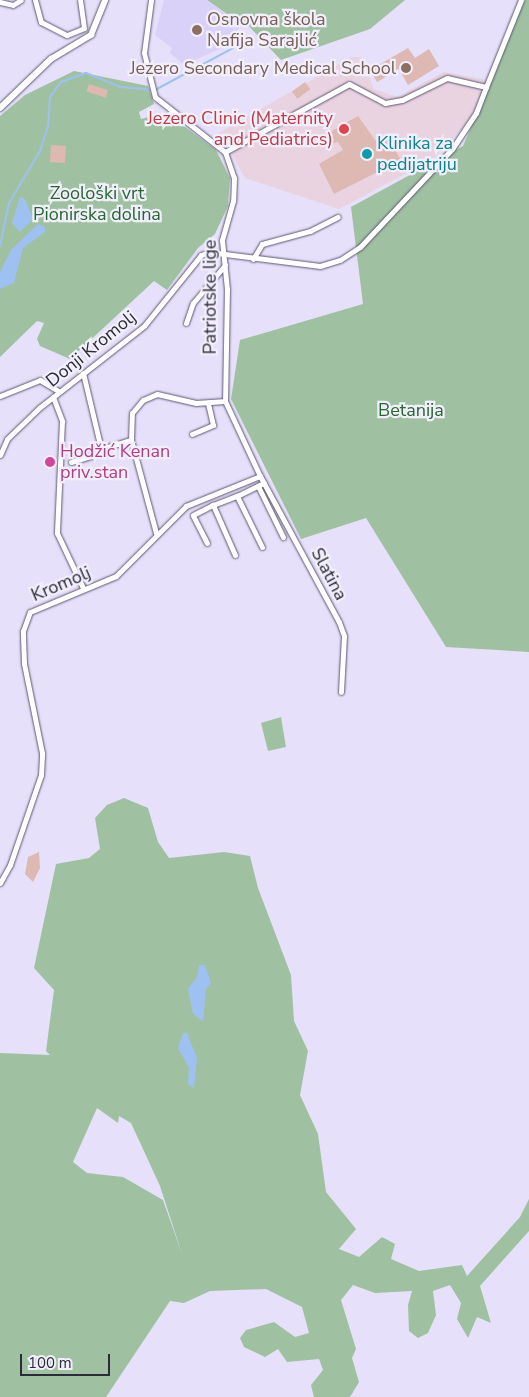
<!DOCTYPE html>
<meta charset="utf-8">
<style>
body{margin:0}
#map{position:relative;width:529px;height:1397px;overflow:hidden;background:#e6e0fa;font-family:"Nunito Sans",sans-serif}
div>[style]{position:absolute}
.built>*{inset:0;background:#dad1f9}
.medical>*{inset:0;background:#e9d3e1}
.green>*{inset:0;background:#9fc1a1}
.water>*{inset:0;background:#9fc1f1}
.stream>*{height:2px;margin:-1px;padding:0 1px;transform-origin:1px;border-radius:1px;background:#9fc1f1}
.building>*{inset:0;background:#deb8b2;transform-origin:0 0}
.roads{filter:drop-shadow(0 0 1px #5d5672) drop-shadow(0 0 1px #5d5672)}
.minor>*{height:5px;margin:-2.5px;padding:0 2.5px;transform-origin:2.5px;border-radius:2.5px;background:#fff}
.tertiary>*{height:6px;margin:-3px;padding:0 3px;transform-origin:3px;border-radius:3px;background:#fff}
.dots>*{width:14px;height:14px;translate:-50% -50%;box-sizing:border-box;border:2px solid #f2effd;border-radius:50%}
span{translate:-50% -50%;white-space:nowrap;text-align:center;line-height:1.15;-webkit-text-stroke:4.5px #f2effd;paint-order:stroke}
.education-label{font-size:18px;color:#785e54}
.left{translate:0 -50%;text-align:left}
.right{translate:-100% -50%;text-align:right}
.health-label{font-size:18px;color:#be3a42}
.culture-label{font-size:18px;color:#0d838f}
.park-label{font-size:18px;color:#266730}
.street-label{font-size:18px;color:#2e2b38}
.hotel-label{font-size:18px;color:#b23c85}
.scale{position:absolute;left:20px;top:1354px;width:90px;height:22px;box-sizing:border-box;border:2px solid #2e2b38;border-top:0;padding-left:6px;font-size:15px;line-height:18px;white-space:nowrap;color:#2e2b38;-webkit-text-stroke:4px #f2effd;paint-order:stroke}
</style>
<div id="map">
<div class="built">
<div style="clip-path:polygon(164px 0,206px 0,241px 24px,233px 43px,184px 65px,170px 53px,172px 48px,155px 35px)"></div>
</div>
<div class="medical">
<div style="clip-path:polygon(352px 57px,361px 57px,374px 89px,397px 97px,444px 72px,488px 80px,471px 118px,435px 158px,339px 209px,245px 178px,229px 149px,215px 135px)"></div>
</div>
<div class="green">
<div style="clip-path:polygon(207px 0,405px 0,370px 29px,281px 60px,241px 18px,227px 14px)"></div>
<div style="clip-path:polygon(525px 0,529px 0,529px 652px,446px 647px,366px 518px,301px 539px,231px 399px,240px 340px,363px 304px,351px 207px,463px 146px)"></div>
<div style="clip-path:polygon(74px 71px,148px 86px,154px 104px,139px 112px,141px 119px,166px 113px,216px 150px,230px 178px,228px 206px,215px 234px,198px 248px,167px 290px,154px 281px,70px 359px,40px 346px,37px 339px,44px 323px,37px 321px,0 357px,0 116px,25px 95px)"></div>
<div style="clip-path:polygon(281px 717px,286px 747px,268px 751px,261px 723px)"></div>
<div style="clip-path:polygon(evenodd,124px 798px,148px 808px,158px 842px,169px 858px,224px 852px,250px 856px,258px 888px,291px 975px,294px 1021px,308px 1051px,300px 1095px,318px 1134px,326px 1192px,356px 1229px,339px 1249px,359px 1257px,382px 1237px,395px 1244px,391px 1259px,419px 1271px,462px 1265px,467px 1276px,520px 1217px,529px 1199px,529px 1231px,480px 1286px,491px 1323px,477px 1317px,468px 1338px,457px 1319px,461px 1303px,450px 1285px,433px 1291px,436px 1315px,428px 1333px,418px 1338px,409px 1331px,408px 1305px,412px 1291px,375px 1293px,353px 1285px,341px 1300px,356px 1349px,352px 1358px,359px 1382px,350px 1397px,314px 1397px,311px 1385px,323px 1370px,319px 1359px,287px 1362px,278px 1349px,265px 1357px,244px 1347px,240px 1338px,246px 1330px,274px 1322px,295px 1337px,309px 1333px,302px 1307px,266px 1289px,210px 1291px,184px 1303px,170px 1301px,106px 1397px,0 1397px,0 1053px,50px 1055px,46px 1051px,54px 990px,34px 968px,56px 864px,89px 858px,100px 849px,95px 818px,107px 805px,124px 798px,97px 1108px,118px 1123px,119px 1116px,131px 1123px,160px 1186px,182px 1254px,163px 1200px,123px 1177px,87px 1173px,73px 1162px,97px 1108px)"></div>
</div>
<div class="water">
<div style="clip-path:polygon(20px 197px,25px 199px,33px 219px,20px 232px,12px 223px)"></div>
<div style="clip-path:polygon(38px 224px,45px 227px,45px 232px,23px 248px,14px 283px,0 289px,0 272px,11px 250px)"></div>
<div style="clip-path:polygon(199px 965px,205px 965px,211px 983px,206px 989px,203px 1021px,193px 1014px,188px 989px,197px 977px)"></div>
<div style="clip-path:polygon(183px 1033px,187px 1033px,197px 1058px,194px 1088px,188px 1084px,189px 1068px,178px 1048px)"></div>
</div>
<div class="stream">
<div style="left:0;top:246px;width:44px;rotate:-78.2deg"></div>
<div style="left:9px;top:203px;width:61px;rotate:-59.2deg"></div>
<div style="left:40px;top:151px;width:26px;rotate:-72deg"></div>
<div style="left:48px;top:126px;width:29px;rotate:-86deg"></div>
<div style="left:50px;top:97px;width:19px;rotate:-54deg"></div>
<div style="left:61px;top:82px;width:27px;rotate:-20deg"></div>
<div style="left:86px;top:73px;width:37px;rotate:22deg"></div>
<div style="left:120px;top:87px;width:35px;rotate:5deg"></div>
<div style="left:155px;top:90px;width:89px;rotate:-28.3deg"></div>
</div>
<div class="building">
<div style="clip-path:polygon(408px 48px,415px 58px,429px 49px,439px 66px,408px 85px,399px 69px,377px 82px,370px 70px)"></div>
<div style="left:305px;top:82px;width:9px;height:16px;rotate:54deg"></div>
<div style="left:89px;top:84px;width:20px;height:8px;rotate:18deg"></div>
<div style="clip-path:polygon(358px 116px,375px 140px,379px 143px,388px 138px,401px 160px,334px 194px,319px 164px,343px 150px,338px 142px,320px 147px,316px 140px)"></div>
<div style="left:51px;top:145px;width:15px;height:17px;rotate:4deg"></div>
<div style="clip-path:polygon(39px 852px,40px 868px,33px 882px,25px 874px,28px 857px)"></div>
</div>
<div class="roads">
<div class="minor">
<div style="left:35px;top:0;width:23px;rotate:75deg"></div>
<div style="left:41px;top:22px;width:29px;rotate:27deg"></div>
<div style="left:67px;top:35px;width:18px;rotate:-22deg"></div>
<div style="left:84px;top:28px;width:28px;rotate:-98deg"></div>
<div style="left:151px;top:0;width:53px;rotate:97.5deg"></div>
<div style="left:144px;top:53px;width:45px;rotate:76deg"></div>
<div style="left:155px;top:97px;width:89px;rotate:38.2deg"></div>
<div style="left:225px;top:152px;width:28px;rotate:71deg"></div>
<div style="left:234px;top:178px;width:23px;rotate:92deg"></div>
<div style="left:233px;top:201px;width:41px;rotate:105.8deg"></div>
<div style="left:222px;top:240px;width:49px;rotate:84.2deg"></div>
<div style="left:227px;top:289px;width:112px;rotate:91deg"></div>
<div style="left:225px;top:401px;width:83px;rotate:65deg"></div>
<div style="left:260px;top:476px;width:166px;rotate:61.6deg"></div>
<div style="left:339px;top:622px;width:15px;rotate:70deg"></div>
<div style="left:344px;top:636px;width:56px;rotate:93.1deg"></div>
<div style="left:0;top:2px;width:13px;rotate:13deg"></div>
<div style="left:13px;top:5px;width:9px;rotate:-32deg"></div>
<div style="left:225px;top:152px;width:141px;rotate:-28.7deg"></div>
<div style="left:349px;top:84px;width:41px;rotate:27.8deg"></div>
<div style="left:385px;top:103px;width:17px;rotate:-10deg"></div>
<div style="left:402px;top:100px;width:50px;rotate:-26.1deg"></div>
<div style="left:447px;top:78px;width:40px;rotate:13deg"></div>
<div style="left:486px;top:87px;width:94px;rotate:-68.1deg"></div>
<div style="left:253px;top:259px;width:17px;rotate:-59deg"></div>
<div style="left:262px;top:244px;width:50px;rotate:-15.2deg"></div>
<div style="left:310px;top:231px;width:31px;rotate:-27deg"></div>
<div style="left:186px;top:323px;width:21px;rotate:-71deg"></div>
<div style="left:193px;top:303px;width:50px;rotate:-49.9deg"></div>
<div style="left:0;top:396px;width:43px;rotate:-21.8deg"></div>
<div style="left:40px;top:380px;width:21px;rotate:31deg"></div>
<div style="left:53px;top:397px;width:26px;rotate:69deg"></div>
<div style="left:62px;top:421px;width:112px;rotate:92.6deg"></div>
<div style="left:57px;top:533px;width:61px;rotate:64.7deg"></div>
<div style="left:192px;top:434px;width:23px;rotate:-23deg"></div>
<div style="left:213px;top:425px;width:23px;rotate:-103deg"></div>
<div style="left:101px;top:449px;width:31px;rotate:-17deg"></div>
<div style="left:0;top:455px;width:17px;rotate:-66deg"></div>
<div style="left:7px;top:439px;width:45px;rotate:-44.1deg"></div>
<div style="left:39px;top:408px;width:133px;rotate:-38deg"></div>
<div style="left:144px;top:326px;width:91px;rotate:-51.2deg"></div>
<div style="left:201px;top:255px;width:9px;rotate:-21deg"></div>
<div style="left:209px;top:252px;width:112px;rotate:7.2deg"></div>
<div style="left:320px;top:266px;width:21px;rotate:-17deg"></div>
<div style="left:340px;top:260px;width:24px;rotate:-33deg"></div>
<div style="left:360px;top:247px;width:134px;rotate:-46.8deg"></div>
<div style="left:452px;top:149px;width:43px;rotate:-56.3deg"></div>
<div style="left:476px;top:113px;width:28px;rotate:-69deg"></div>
<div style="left:71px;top:462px;width:27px;rotate:-17deg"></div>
<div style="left:97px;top:454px;width:6px;rotate:-51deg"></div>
<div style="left:101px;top:449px;width:78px;rotate:-103.3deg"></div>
<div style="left:258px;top:486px;width:57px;rotate:63.9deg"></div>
<div style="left:156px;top:533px;width:96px;rotate:-105deg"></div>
<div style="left:131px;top:440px;width:27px;rotate:-88deg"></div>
<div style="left:132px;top:413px;width:17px;rotate:-50deg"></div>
<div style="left:143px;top:400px;width:15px;rotate:-23deg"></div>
<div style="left:157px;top:394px;width:40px;rotate:13deg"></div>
<div style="left:196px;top:403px;width:29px;rotate:-4deg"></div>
<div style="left:207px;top:543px;width:31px;rotate:-117deg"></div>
<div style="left:193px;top:515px;width:22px;rotate:-27deg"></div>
<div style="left:262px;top:547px;width:57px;rotate:-116.1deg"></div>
<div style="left:237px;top:496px;width:30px;rotate:-26deg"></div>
<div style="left:235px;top:555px;width:55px;rotate:-113.7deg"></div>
<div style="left:213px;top:505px;width:26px;rotate:-21deg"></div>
<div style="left:0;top:883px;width:21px;rotate:-61deg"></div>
<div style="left:10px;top:865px;width:95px;rotate:-71deg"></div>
<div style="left:41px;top:775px;width:22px;rotate:-87deg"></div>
<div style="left:42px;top:753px;width:91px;rotate:-101.4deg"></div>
<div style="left:24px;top:664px;width:33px;rotate:-92deg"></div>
<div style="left:23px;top:631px;width:20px;rotate:-70deg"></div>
<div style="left:30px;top:612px;width:93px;rotate:-22.7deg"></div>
<div style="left:116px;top:576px;width:99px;rotate:-45deg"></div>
<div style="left:186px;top:506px;width:80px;rotate:-22.1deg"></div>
</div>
<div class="tertiary">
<div style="left:0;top:108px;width:71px;rotate:-43.9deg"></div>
<div style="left:51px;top:59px;width:47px;rotate:-31deg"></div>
<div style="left:91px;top:35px;width:38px;rotate:-68deg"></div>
</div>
</div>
<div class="dots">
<div style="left:197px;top:30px;background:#8d6e63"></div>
<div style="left:406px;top:68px;background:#8d6e63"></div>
<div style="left:344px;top:129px;background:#e0444e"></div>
<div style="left:367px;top:154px;background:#0f9aa8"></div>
<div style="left:50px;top:462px;background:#d1479c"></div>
</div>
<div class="education-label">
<span class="left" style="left:207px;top:30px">Osnovna škola<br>Nafija Sarajlić</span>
<span class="right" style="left:396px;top:68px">Jezero Secondary Medical School</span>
</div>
<div class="health-label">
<span class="right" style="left:333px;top:129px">Jezero Clinic (Maternity<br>and Pediatrics)</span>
</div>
<div class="culture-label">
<span class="left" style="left:377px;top:154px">Klinika za<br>pedijatriju</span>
</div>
<div class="park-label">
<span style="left:97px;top:204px">Zoološki vrt<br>Pionirska dolina</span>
<span style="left:411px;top:410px">Betanija</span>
</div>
<div class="street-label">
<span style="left:210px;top:297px;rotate:-90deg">Patriotske lige</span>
<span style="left:91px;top:349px;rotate:-39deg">Donji Kromolj</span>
<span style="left:329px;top:574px;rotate:62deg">Slatina</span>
<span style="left:61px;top:584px;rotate:-23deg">Kromolj</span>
</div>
<div class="hotel-label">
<span class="left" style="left:60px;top:462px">Hodžić Kenan<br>priv.stan</span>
</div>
<div class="scale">100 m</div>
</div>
